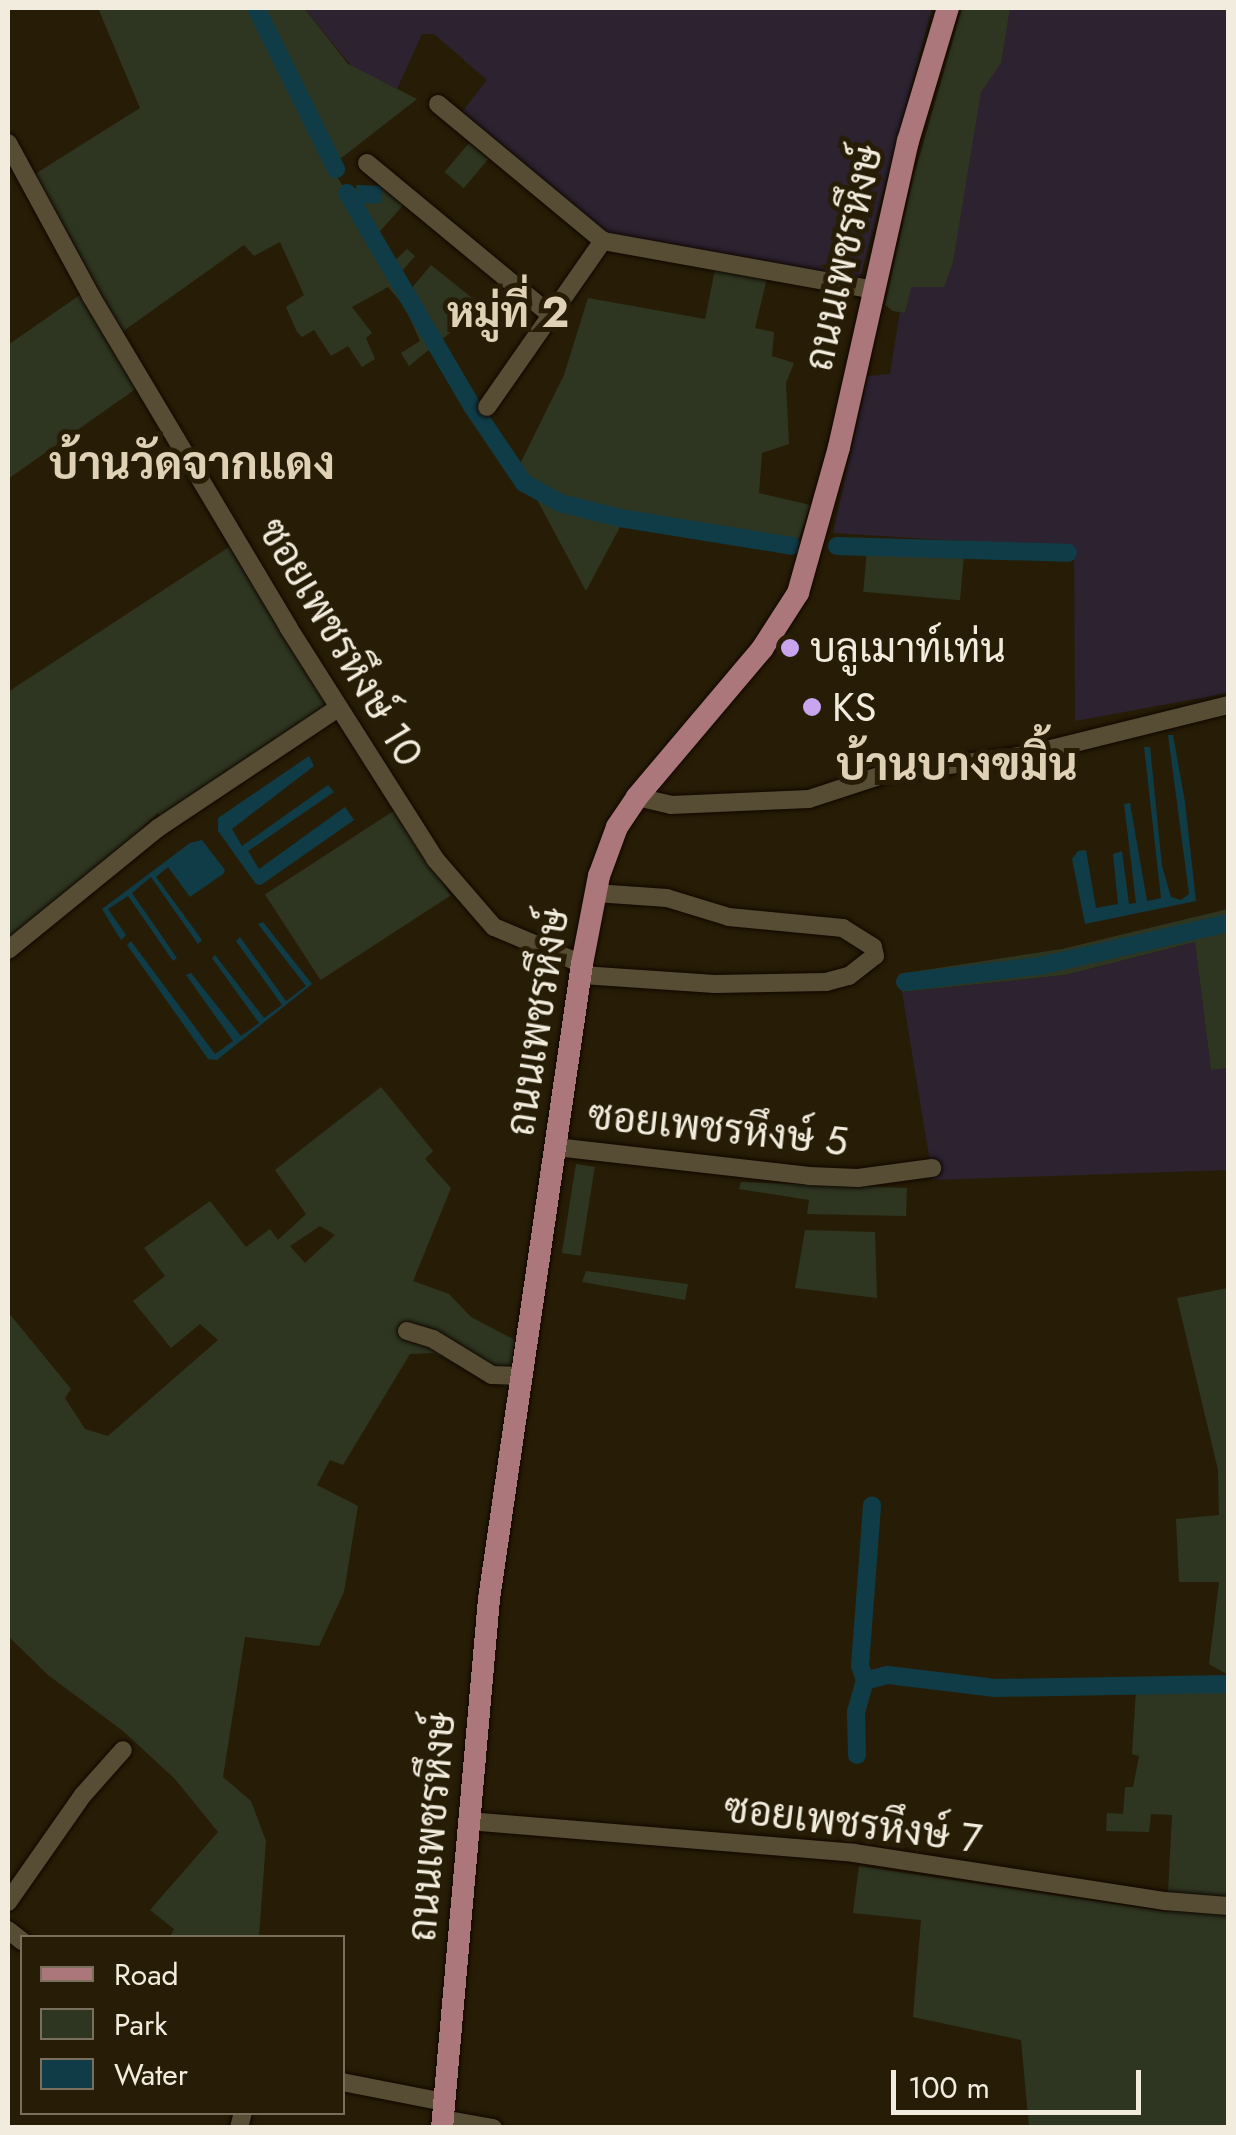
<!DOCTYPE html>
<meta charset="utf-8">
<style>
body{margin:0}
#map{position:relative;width:1236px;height:2135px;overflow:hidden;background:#271d06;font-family:Jost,Sarabun,sans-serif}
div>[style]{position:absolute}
.industrial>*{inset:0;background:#2c2230}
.green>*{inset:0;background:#2e3621;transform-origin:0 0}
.water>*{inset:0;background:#103c47}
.canal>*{height:18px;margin:-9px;padding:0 9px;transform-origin:9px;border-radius:9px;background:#103c47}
.roads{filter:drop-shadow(0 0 2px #100700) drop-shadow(0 0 2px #100700)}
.minor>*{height:18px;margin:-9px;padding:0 9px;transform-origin:9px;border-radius:9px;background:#574c34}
.major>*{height:22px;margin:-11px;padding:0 11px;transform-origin:11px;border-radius:11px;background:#ac777b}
.dots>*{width:28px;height:28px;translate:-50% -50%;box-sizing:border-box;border:5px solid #271d06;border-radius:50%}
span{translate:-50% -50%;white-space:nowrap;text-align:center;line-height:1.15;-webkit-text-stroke:10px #271d06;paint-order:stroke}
.street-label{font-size:40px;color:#f2ecde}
.poi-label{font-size:40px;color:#f2ecde}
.left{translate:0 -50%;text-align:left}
.neighbourhood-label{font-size:42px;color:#ded1b6;font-weight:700}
.quarter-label{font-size:45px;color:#ded1b6;font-weight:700}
.frame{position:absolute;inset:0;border:10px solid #f2ecde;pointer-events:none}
.legend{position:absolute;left:20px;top:1935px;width:325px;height:180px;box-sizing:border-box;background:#271d06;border:2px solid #78705c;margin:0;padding:12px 18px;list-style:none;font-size:30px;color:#f2ecde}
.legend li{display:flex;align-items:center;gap:20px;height:50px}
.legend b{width:50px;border:2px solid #78705c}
.scale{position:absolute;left:891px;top:2070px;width:250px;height:45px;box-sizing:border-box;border:5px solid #f2ecde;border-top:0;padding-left:12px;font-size:30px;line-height:35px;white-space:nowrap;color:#f2ecde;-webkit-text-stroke:8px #271d06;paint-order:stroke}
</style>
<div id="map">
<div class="industrial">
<div style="clip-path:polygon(304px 8px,932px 8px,860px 278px,599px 232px,462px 112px,487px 80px,434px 34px,422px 34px,397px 89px,352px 67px)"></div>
<div style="clip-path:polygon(978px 8px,1228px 8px,1228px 693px,1075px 721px,1074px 548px,833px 533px,868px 376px,890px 374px,902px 298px)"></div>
<div style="clip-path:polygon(1195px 942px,1211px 1070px,1228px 1068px,1228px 1170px,933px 1180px,902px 992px,1065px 975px)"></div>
</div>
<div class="green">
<div style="clip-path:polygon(98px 8px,304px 8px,348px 64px,417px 99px,331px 166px,342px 185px,358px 189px,383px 186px,407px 201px,373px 239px,390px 265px,407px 249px,415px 256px,397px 277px,411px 289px,431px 265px,477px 302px,457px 327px,409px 366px,401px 353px,420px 341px,405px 307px,388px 287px,352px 307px,372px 333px,366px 338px,375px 359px,362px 367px,348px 346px,331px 356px,314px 330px,302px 337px,297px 332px,286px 307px,304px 295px,280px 242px,254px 256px,244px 245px,122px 332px,35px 174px,140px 108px)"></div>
<div style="clip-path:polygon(962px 8px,1010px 8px,1001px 63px,981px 92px,953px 262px,944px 287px,911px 287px,905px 313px,893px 311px,885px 305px,913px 179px)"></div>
<div style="left:469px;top:143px;width:25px;height:38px;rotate:40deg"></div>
<div style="clip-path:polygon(716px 265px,768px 274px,755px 328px,774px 332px,772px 356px,794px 363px,786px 383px,789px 444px,762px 453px,759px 493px,810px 505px,794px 554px,621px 525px,586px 591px,519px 466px,564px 375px,588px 298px,705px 319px)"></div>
<div style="clip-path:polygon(87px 290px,137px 388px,8px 479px,8px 345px)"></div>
<div style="clip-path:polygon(229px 547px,327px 705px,161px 819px,158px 813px,92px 876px,8px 942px,8px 692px)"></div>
<div style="left:867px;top:550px;width:97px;height:42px;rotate:5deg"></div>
<div style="left:395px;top:810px;width:102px;height:155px;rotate:57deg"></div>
<div style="clip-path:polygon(1228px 909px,1228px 1068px,1211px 1070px,1195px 942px,1065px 975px,902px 992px,899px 974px,1062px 949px)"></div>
<div style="clip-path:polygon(evenodd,381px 1087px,433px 1151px,425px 1159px,451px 1188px,413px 1281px,449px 1294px,471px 1317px,515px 1340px,510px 1389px,433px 1353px,410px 1354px,343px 1465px,330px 1460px,317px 1485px,358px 1506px,344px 1592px,319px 1646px,245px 1637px,223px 1777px,251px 1801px,266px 1841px,259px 1937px,170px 1937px,174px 1929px,150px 1910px,218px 1832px,175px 1779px,123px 1731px,48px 1675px,8px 1636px,8px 1312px,71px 1389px,65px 1398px,85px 1429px,108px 1436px,218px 1340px,200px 1324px,171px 1348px,133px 1301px,165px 1276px,144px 1248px,210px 1201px,246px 1247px,270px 1229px,278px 1240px,306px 1214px,275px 1170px,381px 1087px,320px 1226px,335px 1235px,305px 1263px,290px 1246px,320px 1226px)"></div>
<div style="left:576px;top:1164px;width:19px;height:90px;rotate:9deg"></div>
<div style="clip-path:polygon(741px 1182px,907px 1188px,906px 1216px,807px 1214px,809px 1200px,739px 1189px)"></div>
<div style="clip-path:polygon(805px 1230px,875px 1232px,877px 1298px,795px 1288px)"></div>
<div style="clip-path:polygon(586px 1271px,688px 1284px,685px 1300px,582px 1282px)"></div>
<div style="clip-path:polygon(1228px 1288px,1228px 1675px,1209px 1664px,1219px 1582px,1179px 1582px,1176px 1519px,1219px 1515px,1218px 1470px,1177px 1298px)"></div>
<div style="clip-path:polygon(1182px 1688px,1228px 1690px,1228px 2127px,1029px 2127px,1021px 2040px,913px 2017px,921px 1920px,853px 1913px,859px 1866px,1167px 1912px,1172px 1815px,1151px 1814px,1149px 1832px,1106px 1831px,1107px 1813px,1123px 1814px,1125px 1787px,1133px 1787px,1139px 1756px,1132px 1754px,1136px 1690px)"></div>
</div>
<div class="water">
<div style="clip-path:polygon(356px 185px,383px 186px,381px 203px,359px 204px)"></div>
<div style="clip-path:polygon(1168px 735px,1173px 735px,1185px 802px,1196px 901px,1085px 924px,1072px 859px,1078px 851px,1086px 850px,1096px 908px,1118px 904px,1113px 854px,1122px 851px,1129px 904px,1136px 903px,1124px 804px,1130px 803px,1147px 901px,1161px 898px,1144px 747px,1150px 747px,1162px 866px,1171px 897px,1181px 900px,1189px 894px)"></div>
<div style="clip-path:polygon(309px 756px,314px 766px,232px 829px,242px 846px,328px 785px,334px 792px,248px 851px,259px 869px,345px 807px,354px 820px,261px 885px,256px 884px,218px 831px,218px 818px)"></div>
<div style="clip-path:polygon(202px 840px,225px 870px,223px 874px,190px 897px,168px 867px,156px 877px,202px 940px,198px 944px,151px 877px,132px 893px,177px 958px,173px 961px,128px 896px,108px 909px,126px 935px,121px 940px,102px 909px,190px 843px)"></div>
<div style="clip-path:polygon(263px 922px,312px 984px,217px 1060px,208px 1059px,127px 945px,131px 941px,215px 1054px,233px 1041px,186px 975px,191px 973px,241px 1036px,259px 1023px,212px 958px,215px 955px,264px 1018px,282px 1005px,236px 941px,240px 937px,286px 1001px,306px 986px,258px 924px)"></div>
</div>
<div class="canal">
<div style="left:256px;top:8px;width:180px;rotate:63.6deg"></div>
<div style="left:347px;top:193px;width:247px;rotate:59.6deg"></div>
<div style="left:472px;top:406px;width:93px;rotate:56deg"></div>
<div style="left:524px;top:483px;width:41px;rotate:29.1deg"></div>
<div style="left:560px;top:503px;width:62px;rotate:14deg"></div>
<div style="left:620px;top:518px;width:174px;rotate:9.2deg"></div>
<div style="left:837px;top:546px;width:231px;rotate:1.7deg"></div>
<div style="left:905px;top:982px;width:136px;rotate:-6.8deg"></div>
<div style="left:1040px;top:966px;width:193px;rotate:-12.9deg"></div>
<div style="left:865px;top:1681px;width:16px;rotate:-108deg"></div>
<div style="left:860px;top:1666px;width:161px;rotate:-85.7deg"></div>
<div style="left:857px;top:1755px;width:43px;rotate:-91.3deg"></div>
<div style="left:856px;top:1712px;width:32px;rotate:-74deg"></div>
<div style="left:865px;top:1681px;width:24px;rotate:-15deg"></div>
<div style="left:888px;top:1675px;width:108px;rotate:6.9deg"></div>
<div style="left:995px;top:1688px;width:233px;rotate:-1deg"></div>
</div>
<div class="roads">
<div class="minor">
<div style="left:438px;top:104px;width:214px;rotate:39.7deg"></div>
<div style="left:603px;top:241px;width:275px;rotate:10.2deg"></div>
<div style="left:8px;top:143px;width:174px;rotate:61.5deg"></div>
<div style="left:91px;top:296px;width:385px;rotate:59.2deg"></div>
<div style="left:288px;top:627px;width:275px;rotate:57.6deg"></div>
<div style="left:435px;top:859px;width:90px;rotate:49.1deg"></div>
<div style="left:494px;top:927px;width:95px;rotate:22.8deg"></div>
<div style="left:367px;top:163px;width:239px;rotate:39.6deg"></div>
<div style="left:487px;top:407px;width:203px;rotate:-55.1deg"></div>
<div style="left:637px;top:797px;width:35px;rotate:13deg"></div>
<div style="left:671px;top:805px;width:138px;rotate:-2.5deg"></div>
<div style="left:809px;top:799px;width:83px;rotate:-18.2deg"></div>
<div style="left:888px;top:773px;width:139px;rotate:-7.4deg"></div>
<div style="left:1026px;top:755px;width:208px;rotate:-13.9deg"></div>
<div style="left:8px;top:950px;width:193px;rotate:-39.1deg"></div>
<div style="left:158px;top:828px;width:216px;rotate:-33.7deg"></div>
<div style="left:582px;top:975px;width:133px;rotate:3.9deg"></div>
<div style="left:715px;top:984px;width:111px;rotate:-1deg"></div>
<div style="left:826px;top:982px;width:24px;rotate:-15deg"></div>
<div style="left:849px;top:976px;width:33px;rotate:-38deg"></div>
<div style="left:875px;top:956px;width:9px;rotate:-103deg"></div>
<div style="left:873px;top:947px;width:36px;rotate:-148deg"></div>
<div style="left:843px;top:928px;width:115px;rotate:-174.5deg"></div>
<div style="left:729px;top:917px;width:65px;rotate:-163deg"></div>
<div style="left:667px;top:898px;width:72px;rotate:-176deg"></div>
<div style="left:556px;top:1147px;width:255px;rotate:6.5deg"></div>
<div style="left:809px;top:1176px;width:49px;rotate:2.3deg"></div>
<div style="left:858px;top:1178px;width:75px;rotate:-7.7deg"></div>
<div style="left:407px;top:1331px;width:27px;rotate:17deg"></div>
<div style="left:433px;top:1339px;width:69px;rotate:31.4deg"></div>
<div style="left:492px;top:1375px;width:30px;rotate:2deg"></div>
<div style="left:468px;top:1821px;width:387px;rotate:4.7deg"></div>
<div style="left:854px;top:1853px;width:315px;rotate:8.8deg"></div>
<div style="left:1165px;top:1901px;width:63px;rotate:4.5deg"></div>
<div style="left:8px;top:1902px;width:131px;rotate:-55deg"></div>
<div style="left:83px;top:1795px;width:60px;rotate:-48.4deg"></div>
<div style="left:8px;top:1930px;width:18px;rotate:38deg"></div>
<div style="left:342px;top:2082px;width:104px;rotate:11.1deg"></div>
<div style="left:443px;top:2119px;width:51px;rotate:10.2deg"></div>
<div style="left:239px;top:2128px;width:16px;rotate:-76deg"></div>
</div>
<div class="major">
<div style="left:442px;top:2128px;width:531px;rotate:-84.92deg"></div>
<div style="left:489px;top:1599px;width:642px;rotate:-81.67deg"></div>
<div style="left:582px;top:964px;width:90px;rotate:-79.1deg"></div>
<div style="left:599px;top:876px;width:52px;rotate:-69.8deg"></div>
<div style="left:617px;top:827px;width:36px;rotate:-56deg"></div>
<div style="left:637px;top:797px;width:194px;rotate:-49.8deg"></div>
<div style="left:762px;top:649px;width:67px;rotate:-57.3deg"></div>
<div style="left:798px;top:593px;width:152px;rotate:-74.3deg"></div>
<div style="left:839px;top:447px;width:314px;rotate:-77.3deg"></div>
<div style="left:908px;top:141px;width:139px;rotate:-73.3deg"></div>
</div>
</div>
<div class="dots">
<div style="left:790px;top:648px;background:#c9a5ee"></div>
<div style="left:812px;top:707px;background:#c9a5ee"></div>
</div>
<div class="street-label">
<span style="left:843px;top:258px;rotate:-77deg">ถนนเพชรหึงษ์</span>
<span style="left:341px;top:642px;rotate:59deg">ซอยเพชรหึงษ์ 10</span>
<span style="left:537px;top:1022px;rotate:-81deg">ถนนเพชรหึงษ์</span>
<span style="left:718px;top:1128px;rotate:6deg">ซอยเพชรหึงษ์ 5</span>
<span style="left:853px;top:1823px;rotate:7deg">ซอยเพชรหึงษ์ 7</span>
<span style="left:431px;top:1827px;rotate:-85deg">ถนนเพชรหึงษ์</span>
</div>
<div class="poi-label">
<span class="left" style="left:810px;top:648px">บลูเมาท์เท่น</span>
<span class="left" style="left:832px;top:707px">KS</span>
</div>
<div class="neighbourhood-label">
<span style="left:508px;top:313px">หมู่ที่ 2</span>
</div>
<div class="quarter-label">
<span style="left:192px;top:464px">บ้านวัดจากแดง</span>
<span style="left:957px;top:765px">บ้านบางขมิ้น</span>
</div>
<div class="frame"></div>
<ul class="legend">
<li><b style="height:12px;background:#ac777b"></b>Road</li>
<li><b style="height:28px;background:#2e3621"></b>Park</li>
<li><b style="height:28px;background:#103c47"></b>Water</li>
</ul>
<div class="scale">100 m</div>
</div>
